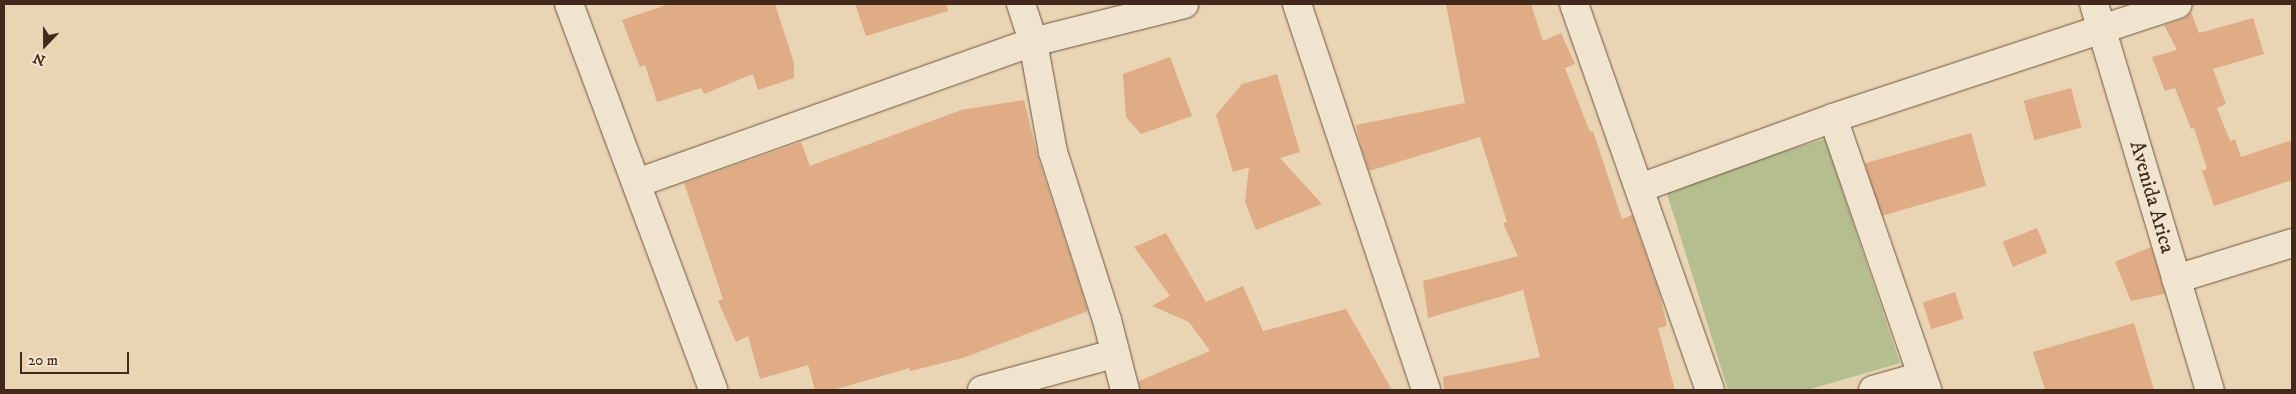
<!DOCTYPE html>
<style>
body{margin:0}
#map{position:relative;width:2296px;height:394px;overflow:hidden;background:#e9d5b3;font-family:"IM FELL DW Pica",serif}
div>[style]{position:absolute}
.green>*{inset:0;background:#b4be8f}
.building>*{inset:0;background:#e0ac85;transform-origin:0 0}
.roads{filter:drop-shadow(0 0 1px #6c5441) drop-shadow(0 0 1px #6c5441)}
.minor>*{height:28px;margin:-14px;padding:0 14px;transform-origin:14px;border-radius:14px;background:#f1e4ce}
.tertiary>*{height:28px;margin:-14px;padding:0 14px;transform-origin:14px;border-radius:14px;background:#f1e4ce}
span{translate:-50% -50%;white-space:nowrap;text-align:center;line-height:1.15;-webkit-text-stroke:5px #f1e4ce;paint-order:stroke}
.street-label{font-size:21px;color:#43291b}
.frame{position:absolute;inset:0;border:5px solid #43291b;pointer-events:none}
.north{position:absolute;left:20px;top:20px;width:50px;height:50px;-webkit-text-stroke:4px #f1e4ce;paint-order:stroke;rotate:202deg;font-size:14px;font-weight:700;line-height:20px;text-align:center;color:#43291b}
.north::after{content:'';display:block;margin:auto;width:18px;height:22px;background:#43291b;clip-path:polygon(50% 0,100% 100%,50% 72%,0 100%)}
.scale{position:absolute;left:20px;top:352px;width:109px;height:22px;box-sizing:border-box;border:2px solid #43291b;border-top:0;padding-left:6px;font-size:15px;line-height:18px;white-space:nowrap;color:#43291b;-webkit-text-stroke:4px #f1e4ce;paint-order:stroke}
</style>
<div id="map">
<div class="green">
<div style="clip-path:polygon(1825px 139px,1900px 363px,1807px 390px,1728px 390px,1665px 187px)"></div>
</div>
<div class="building">
<div style="clip-path:polygon(669px 4px,775px 4px,794px 63px,794px 78px,758px 90px,753px 74px,704px 94px,701px 88px,657px 102px,645px 65px,640px 67px,622px 20px)"></div>
<div style="clip-path:polygon(855px 4px,947px 4px,948px 11px,866px 36px)"></div>
<div style="clip-path:polygon(1446px 4px,1531px 4px,1543px 41px,1561px 33px,1575px 64px,1565px 68px,1590px 132px,1593px 131px,1622px 219px,1632px 215px,1659px 292px,1667px 326px,1658px 328px,1675px 390px,1444px 390px,1443px 377px,1540px 357px,1523px 290px,1428px 318px,1423px 281px,1518px 256px,1503px 223px,1507px 222px,1480px 137px,1369px 171px,1361px 147px,1356px 125px,1465px 103px)"></div>
<div style="clip-path:polygon(2191px 12px,2199px 33px,2253px 18px,2264px 54px,2213px 69px,2226px 104px,2217px 108px,2230px 141px,2235px 139px,2241px 157px,2292px 140px,2292px 180px,2214px 206px,2202px 171px,2207px 169px,2194px 128px,2191px 129px,2175px 88px,2165px 91px,2152px 57px,2177px 50px,2164px 25px,2183px 19px)"></div>
<div style="clip-path:polygon(1170px 57px,1192px 116px,1141px 134px,1126px 117px,1123px 74px)"></div>
<div style="clip-path:polygon(1277px 74px,1300px 152px,1280px 158px,1322px 204px,1256px 230px,1245px 202px,1249px 167px,1233px 172px,1216px 115px,1242px 84px)"></div>
<div style="left:2071px;top:88px;width:41px;height:49px;rotate:75deg"></div>
<div style="clip-path:polygon(1024px 100px,1038px 157px,1088px 311px,963px 358px,910px 371px,910px 368px,833px 390px,815px 390px,808px 365px,760px 379px,748px 336px,736px 342px,718px 301px,723px 299px,684px 183px,801px 142px,810px 166px,961px 110px)"></div>
<div style="left:1971px;top:133px;width:55px;height:110px;rotate:74deg"></div>
<div style="left:2037px;top:228px;width:27px;height:37px;rotate:68deg"></div>
<div style="clip-path:polygon(1166px 233px,1206px 302px,1243px 286px,1263px 331px,1346px 309px,1392px 390px,1140px 390px,1139px 381px,1210px 351px,1189px 322px,1152px 306px,1170px 296px,1134px 247px)"></div>
<div style="clip-path:polygon(2151px 247px,2165px 294px,2131px 301px,2115px 262px)"></div>
<div style="left:1955px;top:292px;width:28px;height:34px;rotate:72deg"></div>
<div style="clip-path:polygon(2134px 323px,2154px 390px,2045px 390px,2033px 352px)"></div>
</div>
<div class="roads">
<div class="minor">
<div style="left:569px;top:4px;width:412px;rotate:69.5deg"></div>
<div style="left:1021px;top:4px;width:40px;rotate:72deg"></div>
<div style="left:1033px;top:42px;width:112px;rotate:79.7deg"></div>
<div style="left:1053px;top:152px;width:176px;rotate:72.2deg"></div>
<div style="left:1107px;top:320px;width:72px;rotate:75.6deg"></div>
<div style="left:1297px;top:4px;width:407px;rotate:71.5deg"></div>
<div style="left:1574px;top:4px;width:409px;rotate:70.6deg"></div>
<div style="left:1833px;top:118px;width:288px;rotate:70.9deg"></div>
<div style="left:637px;top:183px;width:420px;rotate:-19.6deg"></div>
<div style="left:1033px;top:42px;width:156px;rotate:-14.1deg"></div>
<div style="left:1640px;top:188px;width:205px;rotate:-19.9deg"></div>
<div style="left:1833px;top:118px;width:363px;rotate:-18.3deg"></div>
<div style="left:2176px;top:279px;width:121px;rotate:-17.2deg"></div>
<div style="left:982px;top:390px;width:137px;rotate:-15.3deg"></div>
<div style="left:1873px;top:390px;width:51px;rotate:-15.9deg"></div>
</div>
<div class="tertiary">
<div style="left:2094px;top:4px;width:403px;rotate:73.3deg"></div>
</div>
</div>
<div class="street-label">
<span style="left:2152px;top:197px;rotate:74deg">Avenida Arica</span>
</div>
<div class="frame"></div>
<div class="north">N</div>
<div class="scale">20 m</div>
</div>
